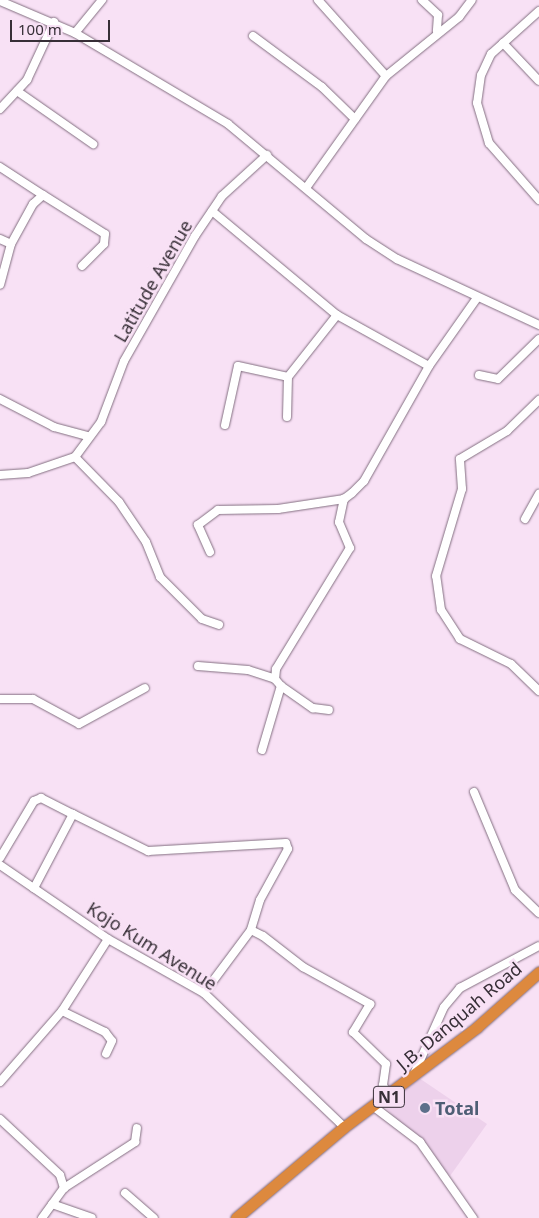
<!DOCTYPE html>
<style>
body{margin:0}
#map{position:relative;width:539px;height:1218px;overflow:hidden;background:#f8e1f5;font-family:"Noto Sans",sans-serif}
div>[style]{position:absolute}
.built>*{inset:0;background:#edd1eb}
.roads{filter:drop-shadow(0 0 1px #836f81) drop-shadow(0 0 1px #836f81)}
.minor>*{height:8px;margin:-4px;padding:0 4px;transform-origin:4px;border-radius:4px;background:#fff}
.highway>*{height:11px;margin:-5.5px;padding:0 5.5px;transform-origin:5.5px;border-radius:5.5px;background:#dd893e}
.dots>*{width:14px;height:14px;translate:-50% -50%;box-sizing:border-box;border:2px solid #f8e1f5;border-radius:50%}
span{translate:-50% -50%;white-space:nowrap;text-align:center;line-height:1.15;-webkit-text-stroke:5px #f8e1f5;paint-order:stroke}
.shield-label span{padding:1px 4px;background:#f8e1f5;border:1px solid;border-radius:4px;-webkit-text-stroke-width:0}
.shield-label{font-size:16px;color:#372f37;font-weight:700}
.street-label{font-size:18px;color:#372f37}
.service-label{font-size:18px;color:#4e5e75;font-weight:700}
.left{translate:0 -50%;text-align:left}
.scale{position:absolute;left:10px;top:20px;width:100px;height:22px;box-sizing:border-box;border:2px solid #372f37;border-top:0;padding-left:6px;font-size:15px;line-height:18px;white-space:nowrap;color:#372f37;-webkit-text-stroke:4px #f8e1f5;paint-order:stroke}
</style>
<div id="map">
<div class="built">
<div style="clip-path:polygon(419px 1078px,487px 1124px,450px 1176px,385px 1107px)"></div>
</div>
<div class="roads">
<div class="minor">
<div style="left:318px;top:0;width:102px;rotate:48.2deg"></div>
<div style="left:422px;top:0;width:22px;rotate:43deg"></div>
<div style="left:438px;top:15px;width:16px;rotate:94deg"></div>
<div style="left:0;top:1px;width:82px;rotate:23.1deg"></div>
<div style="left:75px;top:33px;width:178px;rotate:30.7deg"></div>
<div style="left:228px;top:124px;width:180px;rotate:39.8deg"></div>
<div style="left:366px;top:239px;width:37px;rotate:33deg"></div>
<div style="left:397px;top:259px;width:157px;rotate:24.9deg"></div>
<div style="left:539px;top:11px;width:64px;rotate:138.1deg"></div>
<div style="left:491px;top:54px;width:23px;rotate:115deg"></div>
<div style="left:481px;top:75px;width:28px;rotate:98deg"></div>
<div style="left:477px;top:103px;width:42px;rotate:73.3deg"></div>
<div style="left:489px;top:143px;width:76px;rotate:48.7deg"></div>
<div style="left:75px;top:33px;width:43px;rotate:-50.7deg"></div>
<div style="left:253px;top:36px;width:86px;rotate:36.5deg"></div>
<div style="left:322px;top:87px;width:46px;rotate:44.1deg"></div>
<div style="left:503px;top:43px;width:52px;rotate:46.5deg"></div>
<div style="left:17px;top:91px;width:93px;rotate:34.9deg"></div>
<div style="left:0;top:109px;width:40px;rotate:-47deg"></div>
<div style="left:27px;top:80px;width:64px;rotate:-65deg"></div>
<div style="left:0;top:167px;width:51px;rotate:33.1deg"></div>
<div style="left:43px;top:195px;width:13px;rotate:138deg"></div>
<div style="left:33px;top:204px;width:46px;rotate:118.8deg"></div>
<div style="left:11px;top:244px;width:42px;rotate:105deg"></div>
<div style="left:306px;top:188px;width:138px;rotate:-54.5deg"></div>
<div style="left:386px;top:76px;width:94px;rotate:-38.9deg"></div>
<div style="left:459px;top:17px;width:21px;rotate:-53deg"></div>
<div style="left:43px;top:195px;width:73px;rotate:32.2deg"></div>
<div style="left:105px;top:234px;width:10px;rotate:96deg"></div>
<div style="left:104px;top:244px;width:31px;rotate:135deg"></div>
<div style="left:212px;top:211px;width:163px;rotate:39.8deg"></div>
<div style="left:337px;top:315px;width:105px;rotate:29deg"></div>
<div style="left:0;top:239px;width:12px;rotate:24deg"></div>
<div style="left:479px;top:375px;width:19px;rotate:12deg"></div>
<div style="left:498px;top:379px;width:57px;rotate:-44.3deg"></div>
<div style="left:0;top:399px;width:61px;rotate:27.4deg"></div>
<div style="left:54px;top:427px;width:35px;rotate:15deg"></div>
<div style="left:287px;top:417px;width:40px;rotate:-88.6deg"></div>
<div style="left:225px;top:425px;width:60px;rotate:-77.6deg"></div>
<div style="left:238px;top:366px;width:51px;rotate:12.4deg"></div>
<div style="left:288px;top:377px;width:79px;rotate:-51.7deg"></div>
<div style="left:75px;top:457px;width:63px;rotate:45.6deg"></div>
<div style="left:119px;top:502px;width:48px;rotate:56deg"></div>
<div style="left:146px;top:542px;width:38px;rotate:68deg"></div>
<div style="left:160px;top:577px;width:59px;rotate:45deg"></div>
<div style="left:202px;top:619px;width:18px;rotate:19deg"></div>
<div style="left:0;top:475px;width:28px;rotate:-4deg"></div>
<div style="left:28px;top:473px;width:50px;rotate:-18.8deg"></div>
<div style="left:75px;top:457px;width:44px;rotate:-53.4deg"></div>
<div style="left:101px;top:422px;width:65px;rotate:-69.3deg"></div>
<div style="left:124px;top:361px;width:144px;rotate:-60.4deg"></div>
<div style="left:195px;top:236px;width:48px;rotate:-56deg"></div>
<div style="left:222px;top:196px;width:61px;rotate:-42.3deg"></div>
<div style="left:525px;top:519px;width:29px;rotate:-61deg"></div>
<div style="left:210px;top:552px;width:30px;rotate:-114deg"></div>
<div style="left:198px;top:525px;width:25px;rotate:-37deg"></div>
<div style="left:218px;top:510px;width:60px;rotate:-1deg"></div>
<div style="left:278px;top:509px;width:67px;rotate:-8.6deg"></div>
<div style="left:344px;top:499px;width:10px;rotate:-37deg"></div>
<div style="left:352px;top:493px;width:17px;rotate:-45deg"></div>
<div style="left:364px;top:481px;width:132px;rotate:-60.5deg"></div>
<div style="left:429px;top:366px;width:83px;rotate:-54.8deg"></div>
<div style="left:198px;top:666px;width:50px;rotate:4.6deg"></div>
<div style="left:248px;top:670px;width:28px;rotate:18deg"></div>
<div style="left:281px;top:686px;width:39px;rotate:35deg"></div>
<div style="left:313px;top:708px;width:16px;rotate:7deg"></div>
<div style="left:539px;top:691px;width:39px;rotate:-136deg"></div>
<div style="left:511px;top:664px;width:57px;rotate:-153.9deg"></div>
<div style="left:460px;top:639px;width:35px;rotate:-123deg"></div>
<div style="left:441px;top:610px;width:34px;rotate:-98deg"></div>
<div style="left:436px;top:576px;width:91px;rotate:-73.4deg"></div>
<div style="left:462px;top:489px;width:30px;rotate:-94deg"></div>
<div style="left:460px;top:459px;width:55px;rotate:-30.8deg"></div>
<div style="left:507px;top:431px;width:45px;rotate:-44.1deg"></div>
<div style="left:0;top:699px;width:33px"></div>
<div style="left:33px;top:699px;width:52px;rotate:28.5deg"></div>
<div style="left:79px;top:724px;width:75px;rotate:-28.6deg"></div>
<div style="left:262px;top:750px;width:67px;rotate:-73.5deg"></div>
<div style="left:281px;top:686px;width:9px;rotate:-131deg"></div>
<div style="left:275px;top:679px;width:10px;rotate:-84deg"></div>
<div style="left:276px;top:669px;width:142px;rotate:-58.6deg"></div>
<div style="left:350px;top:548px;width:28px;rotate:-113deg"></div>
<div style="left:339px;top:522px;width:24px;rotate:-78deg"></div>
<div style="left:474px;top:792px;width:106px;rotate:67.3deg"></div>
<div style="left:515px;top:890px;width:33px;rotate:44deg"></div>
<div style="left:73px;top:814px;width:84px;rotate:26.3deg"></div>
<div style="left:148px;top:851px;width:138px;rotate:-3.3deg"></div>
<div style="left:286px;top:843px;width:6px;rotate:72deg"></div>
<div style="left:288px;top:849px;width:58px;rotate:118.8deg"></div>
<div style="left:260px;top:900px;width:31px;rotate:107deg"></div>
<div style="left:0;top:858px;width:66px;rotate:-59.2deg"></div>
<div style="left:34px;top:801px;width:8px;rotate:-23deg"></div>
<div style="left:41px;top:798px;width:36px;rotate:27deg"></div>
<div style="left:73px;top:814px;width:84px;rotate:117.8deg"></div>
<div style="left:0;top:865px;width:131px;rotate:34.4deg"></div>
<div style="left:108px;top:939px;width:110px;rotate:29.4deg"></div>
<div style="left:204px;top:993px;width:194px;rotate:43.7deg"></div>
<div style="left:204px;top:993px;width:79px;rotate:-53.3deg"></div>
<div style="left:251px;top:930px;width:13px;rotate:27deg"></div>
<div style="left:263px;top:936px;width:51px;rotate:37.8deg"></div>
<div style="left:303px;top:967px;width:77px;rotate:28.9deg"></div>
<div style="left:370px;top:1004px;width:33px;rotate:121deg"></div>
<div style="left:353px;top:1032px;width:46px;rotate:44.1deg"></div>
<div style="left:386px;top:1064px;width:21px;rotate:98deg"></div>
<div style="left:383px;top:1085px;width:13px;rotate:63deg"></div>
<div style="left:62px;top:1011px;width:48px;rotate:26deg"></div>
<div style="left:105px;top:1032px;width:11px;rotate:52deg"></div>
<div style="left:112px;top:1041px;width:14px;rotate:115deg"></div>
<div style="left:414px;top:1074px;width:73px;rotate:-65.9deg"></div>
<div style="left:444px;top:1007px;width:25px;rotate:-50deg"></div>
<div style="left:460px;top:988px;width:89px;rotate:-28deg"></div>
<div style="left:0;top:1082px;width:94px;rotate:-48.9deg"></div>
<div style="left:62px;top:1011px;width:85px;rotate:-57.4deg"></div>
<div style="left:374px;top:1107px;width:58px;rotate:37.3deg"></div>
<div style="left:420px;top:1142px;width:93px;rotate:55.1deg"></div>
<div style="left:0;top:1119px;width:82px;rotate:43deg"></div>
<div style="left:60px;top:1175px;width:14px;rotate:73deg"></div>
<div style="left:125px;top:1193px;width:38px;rotate:41deg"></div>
<div style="left:52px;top:1204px;width:42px;rotate:19.3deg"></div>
<div style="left:42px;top:1218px;width:37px;rotate:-54deg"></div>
<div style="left:64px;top:1188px;width:85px;rotate:-32.9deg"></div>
<div style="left:135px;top:1142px;width:14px;rotate:-82deg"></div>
</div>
<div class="highway">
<div style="left:236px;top:1218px;width:141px;rotate:-40.1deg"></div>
<div style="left:344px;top:1127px;width:166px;rotate:-36.9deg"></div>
<div style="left:477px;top:1027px;width:83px;rotate:-41.6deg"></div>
</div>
</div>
<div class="dots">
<div style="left:425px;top:1108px;background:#5c6f8a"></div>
</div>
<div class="shield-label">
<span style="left:389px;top:1097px">N1</span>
</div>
<div class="street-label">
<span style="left:153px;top:281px;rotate:-60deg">Latitude Avenue</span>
<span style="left:152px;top:946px;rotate:32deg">Kojo Kum Avenue</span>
<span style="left:459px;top:1016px;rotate:-40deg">J.B. Danquah Road</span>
</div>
<div class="service-label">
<span class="left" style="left:435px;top:1108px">Total</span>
</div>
<div class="scale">100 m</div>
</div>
